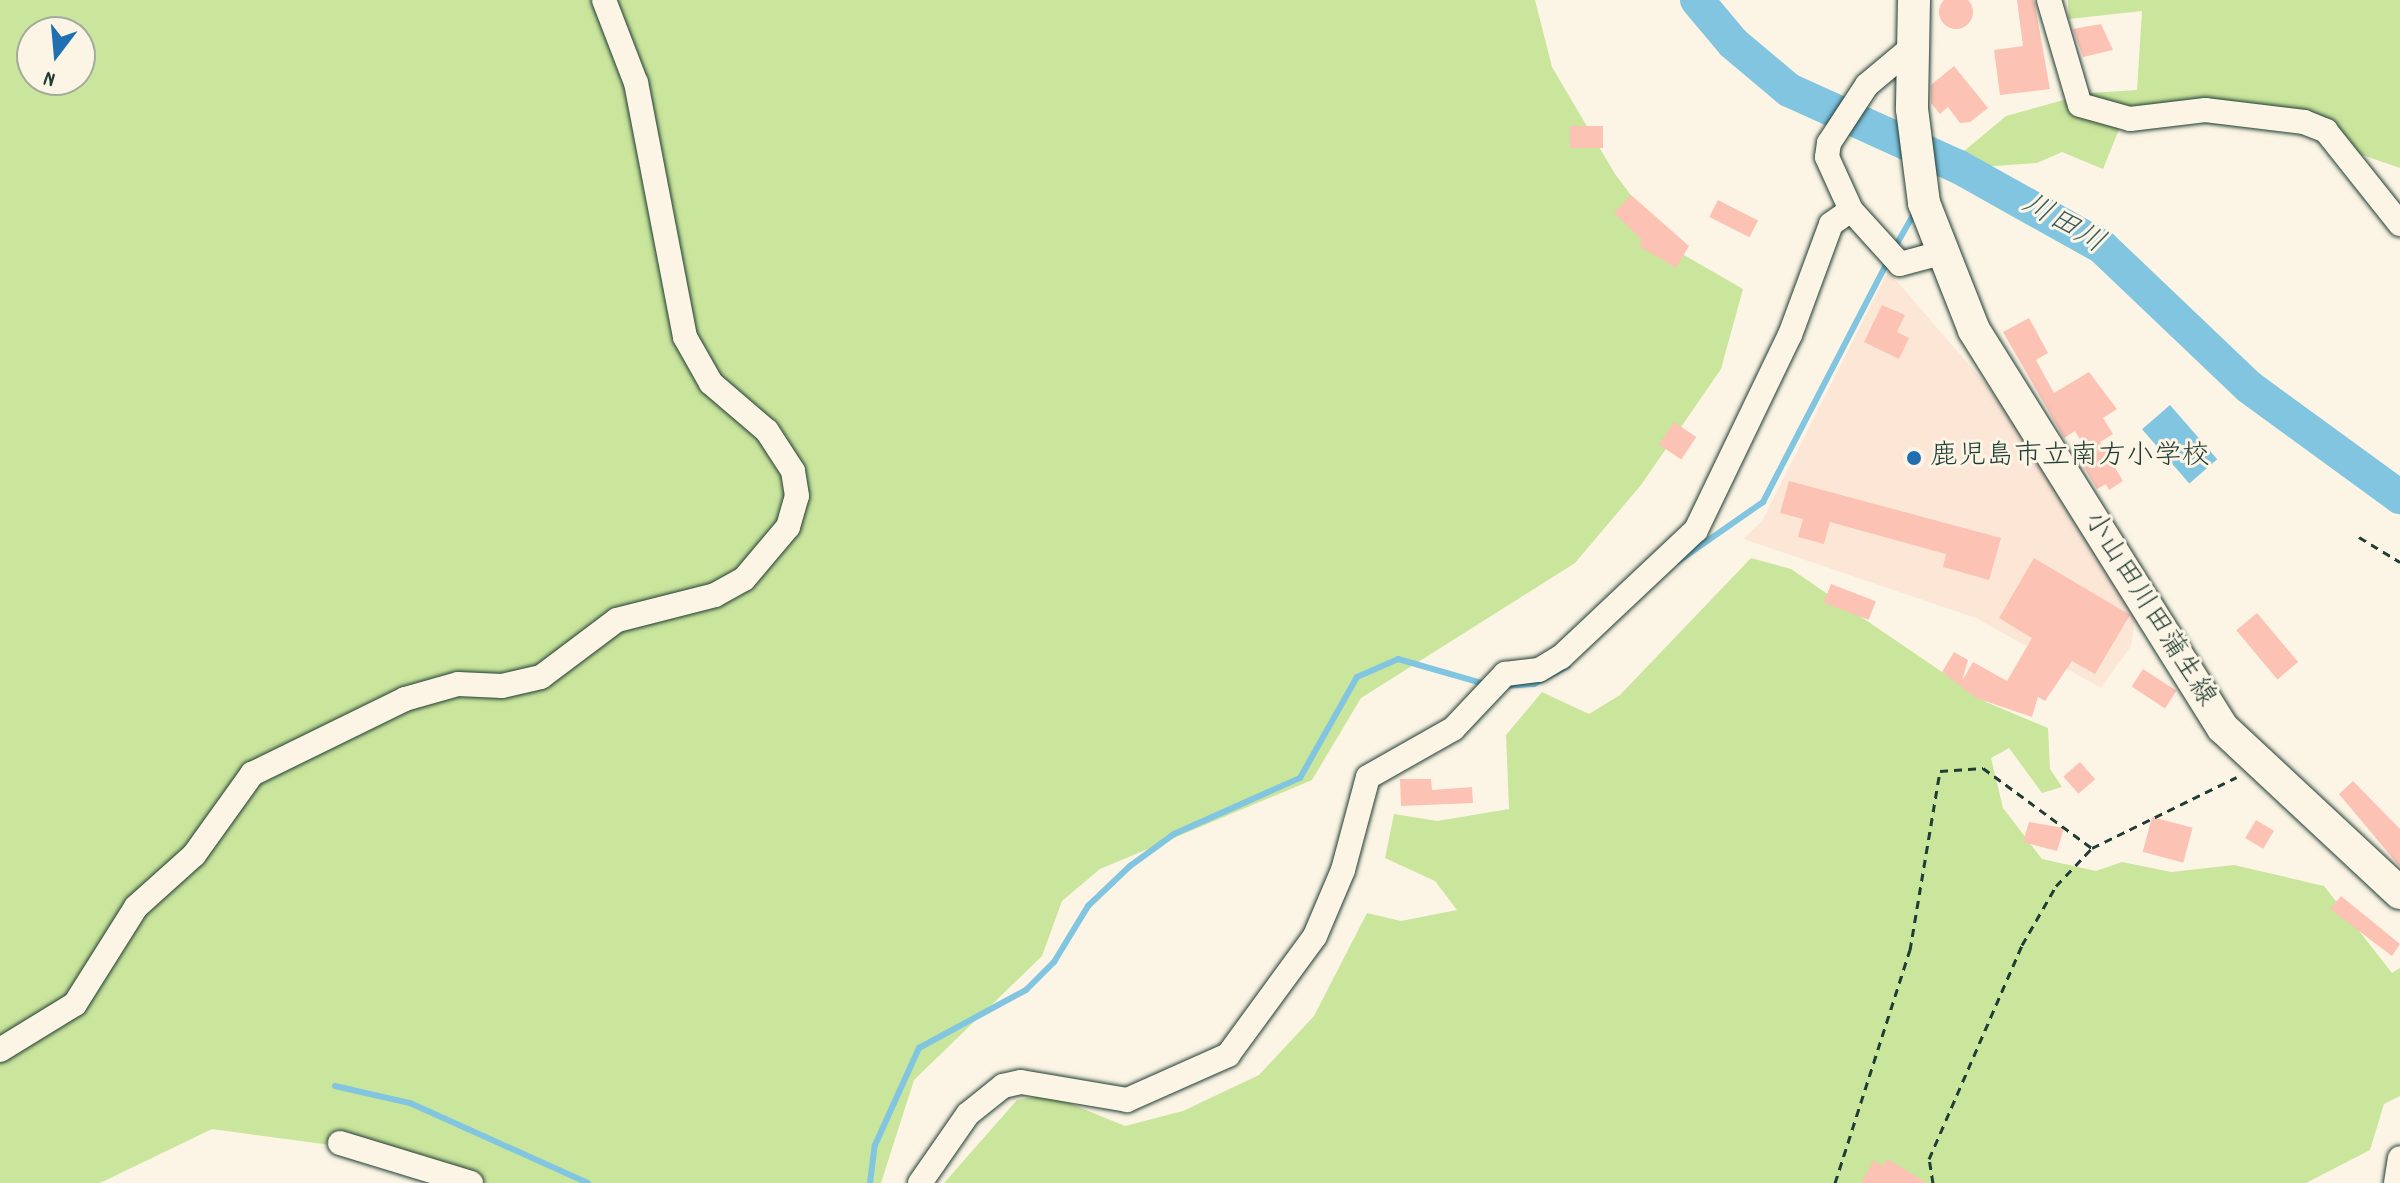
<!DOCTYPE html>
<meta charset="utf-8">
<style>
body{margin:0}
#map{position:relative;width:2400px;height:1183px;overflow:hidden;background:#fcf5e5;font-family:Dekko,"Klee One",sans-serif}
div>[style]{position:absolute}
.built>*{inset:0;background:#fce6d6}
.green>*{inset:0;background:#cae59c}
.water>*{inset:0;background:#81c5e1;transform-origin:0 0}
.stream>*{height:6px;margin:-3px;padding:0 3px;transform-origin:3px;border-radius:3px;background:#81c5e1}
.river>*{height:34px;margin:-17px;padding:0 17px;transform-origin:17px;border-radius:17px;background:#81c5e1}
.building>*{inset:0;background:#fcc2b3;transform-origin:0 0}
.round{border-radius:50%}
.path>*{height:3px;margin-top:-1.5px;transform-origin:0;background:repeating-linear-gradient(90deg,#1f3d34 0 8px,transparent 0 14px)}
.roads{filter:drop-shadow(0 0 2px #1f3d34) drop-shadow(0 0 2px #1f3d34)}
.minor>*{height:24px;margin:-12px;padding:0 12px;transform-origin:12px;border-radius:12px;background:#fcf5e5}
.major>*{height:32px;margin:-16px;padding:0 16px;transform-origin:16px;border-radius:16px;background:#fcf5e5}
.dots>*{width:22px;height:22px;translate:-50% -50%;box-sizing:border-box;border:4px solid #fcf5e5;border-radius:50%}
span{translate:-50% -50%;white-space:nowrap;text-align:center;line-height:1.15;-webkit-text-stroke:6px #fcf5e5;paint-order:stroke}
.poi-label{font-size:28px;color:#1f3d34}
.left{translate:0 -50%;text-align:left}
.street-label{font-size:28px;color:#1f3d34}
.water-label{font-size:30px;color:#385f5f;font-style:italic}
.north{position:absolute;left:16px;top:16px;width:80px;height:80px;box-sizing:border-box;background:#fcf5e5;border:2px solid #a4ab9e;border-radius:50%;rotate:196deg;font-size:22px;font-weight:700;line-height:32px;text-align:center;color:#1f3d34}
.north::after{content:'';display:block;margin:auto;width:28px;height:36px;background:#1f6fb2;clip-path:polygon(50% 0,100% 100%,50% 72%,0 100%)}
</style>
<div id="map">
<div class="built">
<div style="clip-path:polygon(1888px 271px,1995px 395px,2135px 618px,2131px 646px,2101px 688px,1976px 618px,1743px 539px,1762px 521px)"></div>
</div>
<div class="green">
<div style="clip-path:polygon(evenodd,0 0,1535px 0,1552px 67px,1615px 174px,1670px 247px,1743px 289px,1721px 369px,1641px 485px,1575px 563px,1361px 698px,1312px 780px,1100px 869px,1062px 901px,1042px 956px,914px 1080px,881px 1183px,474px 1183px,353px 1148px,212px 1129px,100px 1183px,0 1183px,0 0,32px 32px,80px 32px,80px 80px,32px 80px,32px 32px)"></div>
<div style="clip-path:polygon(2068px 0,2400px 0,2400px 168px,2296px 132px,2142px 118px,2120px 127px,2103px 169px,2062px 152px,2037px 163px,1979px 167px,1963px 152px,2006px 116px,2089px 93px,2137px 90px,2142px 11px,2069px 19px)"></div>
<div style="clip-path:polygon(1751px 558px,1791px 569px,1986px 702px,2048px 728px,2050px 769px,2062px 787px,2042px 793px,2009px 748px,1991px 758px,2003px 808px,2042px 859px,2096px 871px,2122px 862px,2171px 872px,2234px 865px,2324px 886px,2392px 973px,2400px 968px,2400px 1096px,2384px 1104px,2370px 1150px,2306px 1183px,944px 1183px,1017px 1100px,1049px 1095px,1125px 1126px,1183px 1111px,1259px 1075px,1314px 1016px,1367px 913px,1401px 921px,1457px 910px,1435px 881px,1385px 858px,1394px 814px,1437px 821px,1509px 809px,1506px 735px,1542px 692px,1589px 714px,1620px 695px)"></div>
</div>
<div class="water">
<div style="left:2170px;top:405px;width:72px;height:37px;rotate:49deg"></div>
</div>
<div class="stream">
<div style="left:1933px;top:177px;width:20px;rotate:-60deg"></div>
<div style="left:1895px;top:247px;width:40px;rotate:-60.3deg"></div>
<div style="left:1677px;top:562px;width:105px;rotate:-34.9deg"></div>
<div style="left:1763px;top:502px;width:271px;rotate:-62.6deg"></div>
<div style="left:1504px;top:686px;width:30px;rotate:-4deg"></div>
<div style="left:1534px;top:684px;width:38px;rotate:-28deg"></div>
<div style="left:335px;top:1086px;width:77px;rotate:12.8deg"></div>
<div style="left:410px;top:1103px;width:195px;rotate:24.2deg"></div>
<div style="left:870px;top:1183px;width:38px;rotate:-83deg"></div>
<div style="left:875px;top:1145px;width:107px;rotate:-65.6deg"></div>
<div style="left:919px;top:1048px;width:122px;rotate:-28.5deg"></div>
<div style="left:1026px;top:990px;width:40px;rotate:-45deg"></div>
<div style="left:1054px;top:962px;width:66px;rotate:-58.7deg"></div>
<div style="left:1088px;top:906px;width:58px;rotate:-43.6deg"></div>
<div style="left:1130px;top:866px;width:54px;rotate:-36deg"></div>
<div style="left:1174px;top:834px;width:138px;rotate:-24deg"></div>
<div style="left:1300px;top:778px;width:116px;rotate:-60.6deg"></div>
<div style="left:1357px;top:677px;width:45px;rotate:-23.7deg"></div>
<div style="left:1398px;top:659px;width:91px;rotate:16deg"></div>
</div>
<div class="river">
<div style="left:1697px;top:0;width:56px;rotate:50.1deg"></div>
<div style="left:1733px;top:43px;width:73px;rotate:40deg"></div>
<div style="left:1789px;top:90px;width:187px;rotate:24.4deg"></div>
<div style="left:1959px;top:167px;width:164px;rotate:29.2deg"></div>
<div style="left:2102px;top:247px;width:203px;rotate:43.6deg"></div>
<div style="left:2249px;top:387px;width:187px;rotate:36.1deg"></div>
</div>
<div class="building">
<div class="round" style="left:1939px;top:-5px;width:34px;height:34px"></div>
<div style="clip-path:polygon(2017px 0,2034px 0,2050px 89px,2000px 95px,1994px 50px,2023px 46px)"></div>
<div style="clip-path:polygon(2101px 24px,2113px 50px,2083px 57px,2073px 29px)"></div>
<div style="clip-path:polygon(1954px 66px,1988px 108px,1970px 122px,1960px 123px,1948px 107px,1940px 114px,1931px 103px,1931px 85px)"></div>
<div style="left:1570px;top:126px;width:33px;height:22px"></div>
<div style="clip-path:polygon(1631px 195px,1689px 246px,1676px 268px,1639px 246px,1642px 240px,1614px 213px)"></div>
<div style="left:1718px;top:200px;width:45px;height:19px;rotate:27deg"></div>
<div style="clip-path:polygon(1882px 305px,1905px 315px,1897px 332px,1909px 338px,1899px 359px,1864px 342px)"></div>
<div style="clip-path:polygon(2029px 318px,2048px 353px,2036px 360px,2054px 393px,2089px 372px,2117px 409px,2103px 418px,2113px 434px,2100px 442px,2123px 481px,2109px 490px,2106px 484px,2097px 489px,2082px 464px,2091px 458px,2075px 431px,2064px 438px,2003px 332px)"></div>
<div style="left:1674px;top:422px;width:27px;height:27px;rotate:34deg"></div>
<div style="clip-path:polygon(1789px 481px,2001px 538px,1989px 580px,1943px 567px,1946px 554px,1830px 522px,1824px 544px,1798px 537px,1803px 519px,1780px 513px)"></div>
<div style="clip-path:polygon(2034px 558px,2130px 615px,2095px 674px,2072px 661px,2045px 701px,2038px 697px,2032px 717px,1976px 698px,1942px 672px,1954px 652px,1968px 660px,1962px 681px,1973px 662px,2007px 681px,2032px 638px,1999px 618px)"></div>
<div style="left:1831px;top:584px;width:48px;height:20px;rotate:21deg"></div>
<div style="left:2257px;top:613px;width:64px;height:27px;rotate:50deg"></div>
<div style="left:2143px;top:669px;width:40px;height:21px;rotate:33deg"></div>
<div style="left:2080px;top:762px;width:23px;height:22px;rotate:49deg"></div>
<div style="clip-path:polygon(1400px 779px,1431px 779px,1432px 790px,1472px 787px,1473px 803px,1401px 806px)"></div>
<div style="clip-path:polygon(2353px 781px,2400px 829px,2400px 867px,2339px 794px)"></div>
<div style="left:2152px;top:817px;width:42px;height:36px;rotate:15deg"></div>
<div style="left:2256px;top:820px;width:21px;height:21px;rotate:31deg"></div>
<div style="clip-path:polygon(2029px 822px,2064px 828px,2057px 851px,2023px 842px)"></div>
<div style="clip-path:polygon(2341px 896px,2400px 944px,2392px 956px,2330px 909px)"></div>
<div style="clip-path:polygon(1887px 1159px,1927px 1183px,1861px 1183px,1874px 1160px,1883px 1166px)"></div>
</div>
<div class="path">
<div style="left:2359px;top:537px;width:48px;rotate:31.4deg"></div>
<div style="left:1835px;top:1183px;width:245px;rotate:-72.2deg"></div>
<div style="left:1910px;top:950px;width:181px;rotate:-80.5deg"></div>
<div style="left:1940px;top:771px;width:43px;rotate:-4deg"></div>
<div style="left:1983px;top:768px;width:135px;rotate:36.3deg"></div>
<div style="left:1933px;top:1183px;width:24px;rotate:-99deg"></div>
<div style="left:1929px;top:1159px;width:233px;rotate:-66.5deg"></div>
<div style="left:2022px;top:945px;width:68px;rotate:-60deg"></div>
<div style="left:2056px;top:886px;width:52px;rotate:-46.5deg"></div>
<div style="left:2092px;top:848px;width:161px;rotate:-26.1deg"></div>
</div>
<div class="roads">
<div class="minor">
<div style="left:2049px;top:0;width:109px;rotate:73.6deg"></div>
<div style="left:2080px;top:105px;width:52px;rotate:15.6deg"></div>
<div style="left:2130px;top:119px;width:76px;rotate:-6.8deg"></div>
<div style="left:2205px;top:110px;width:100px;rotate:6.9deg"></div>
<div style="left:2304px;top:122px;width:24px;rotate:22deg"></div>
<div style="left:2326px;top:131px;width:119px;rotate:51.5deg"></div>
<div style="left:1851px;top:210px;width:58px;rotate:-114.4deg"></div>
<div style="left:1827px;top:157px;width:14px;rotate:-82deg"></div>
<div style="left:1829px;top:143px;width:69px;rotate:-56.8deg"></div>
<div style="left:1867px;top:85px;width:56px;rotate:-39.9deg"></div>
<div style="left:0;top:1050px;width:88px;rotate:-31.5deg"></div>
<div style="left:75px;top:1004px;width:115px;rotate:-57.8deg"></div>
<div style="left:136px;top:907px;width:78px;rotate:-41.9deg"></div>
<div style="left:194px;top:855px;width:100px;rotate:-54.4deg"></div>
<div style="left:252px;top:774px;width:170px;rotate:-26.1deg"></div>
<div style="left:405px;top:699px;width:55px;rotate:-15.8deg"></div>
<div style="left:458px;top:684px;width:44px;rotate:2.6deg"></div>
<div style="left:502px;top:686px;width:40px;rotate:-13deg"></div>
<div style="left:541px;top:677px;width:95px;rotate:-36.9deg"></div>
<div style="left:617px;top:620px;width:101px;rotate:-14.3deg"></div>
<div style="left:715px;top:595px;width:33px;rotate:-29deg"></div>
<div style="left:744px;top:579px;width:68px;rotate:-49.8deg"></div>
<div style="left:788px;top:527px;width:32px;rotate:-74deg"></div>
<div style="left:797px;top:496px;width:25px;rotate:-99deg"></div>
<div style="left:793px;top:471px;width:48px;rotate:-123deg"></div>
<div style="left:767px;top:431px;width:74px;rotate:-139.4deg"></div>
<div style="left:711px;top:383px;width:53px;rotate:-119.5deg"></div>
<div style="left:685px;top:337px;width:259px;rotate:-100.9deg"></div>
<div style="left:636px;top:83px;width:89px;rotate:-111.1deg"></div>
<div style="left:340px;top:1143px;width:137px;rotate:17deg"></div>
<div style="left:920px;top:1183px;width:84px;rotate:-55.2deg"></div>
<div style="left:968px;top:1114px;width:45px;rotate:-38.7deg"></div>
<div style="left:1003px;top:1086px;width:18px;rotate:-13deg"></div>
<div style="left:1021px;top:1082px;width:108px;rotate:9.6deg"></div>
<div style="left:1127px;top:1100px;width:111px;rotate:-24deg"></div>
<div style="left:1228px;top:1055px;width:147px;rotate:-53.8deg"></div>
<div style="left:1315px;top:936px;width:72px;rotate:-67deg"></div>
<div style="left:1343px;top:870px;width:96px;rotate:-75deg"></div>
<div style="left:1368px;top:777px;width:98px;rotate:-29.5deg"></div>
<div style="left:1453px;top:729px;width:76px;rotate:-46.6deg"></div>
<div style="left:1505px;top:674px;width:34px;rotate:-7deg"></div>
<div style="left:1539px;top:670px;width:26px;rotate:-31deg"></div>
<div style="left:1561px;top:657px;width:185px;rotate:-43.3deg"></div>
<div style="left:1696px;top:530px;width:216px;rotate:-64.3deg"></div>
<div style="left:1790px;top:335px;width:118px;rotate:-69.7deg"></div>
<div style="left:1831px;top:224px;width:24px;rotate:-35deg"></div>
<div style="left:1851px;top:210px;width:73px;rotate:47.8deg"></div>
<div style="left:1900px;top:264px;width:42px;rotate:-15deg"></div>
<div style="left:2396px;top:1183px;width:25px;rotate:-81deg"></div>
</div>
<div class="major">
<div style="left:1914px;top:0;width:109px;rotate:91.1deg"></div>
<div style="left:1912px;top:109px;width:95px;rotate:82.7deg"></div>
<div style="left:1924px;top:203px;width:136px;rotate:68.5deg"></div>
<div style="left:1974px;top:330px;width:469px;rotate:58deg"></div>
<div style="left:2223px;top:728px;width:242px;rotate:43deg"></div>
</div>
</div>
<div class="dots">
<div style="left:1914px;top:458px;background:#1f6fb2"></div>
</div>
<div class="poi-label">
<span class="left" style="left:1930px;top:458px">鹿児島市立南方小学校</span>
</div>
<div class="street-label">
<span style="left:2148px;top:610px;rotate:58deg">小山田川田蒲生線</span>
</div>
<div class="water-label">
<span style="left:2062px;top:226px;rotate:30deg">川田川</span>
</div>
<div class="north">N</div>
</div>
